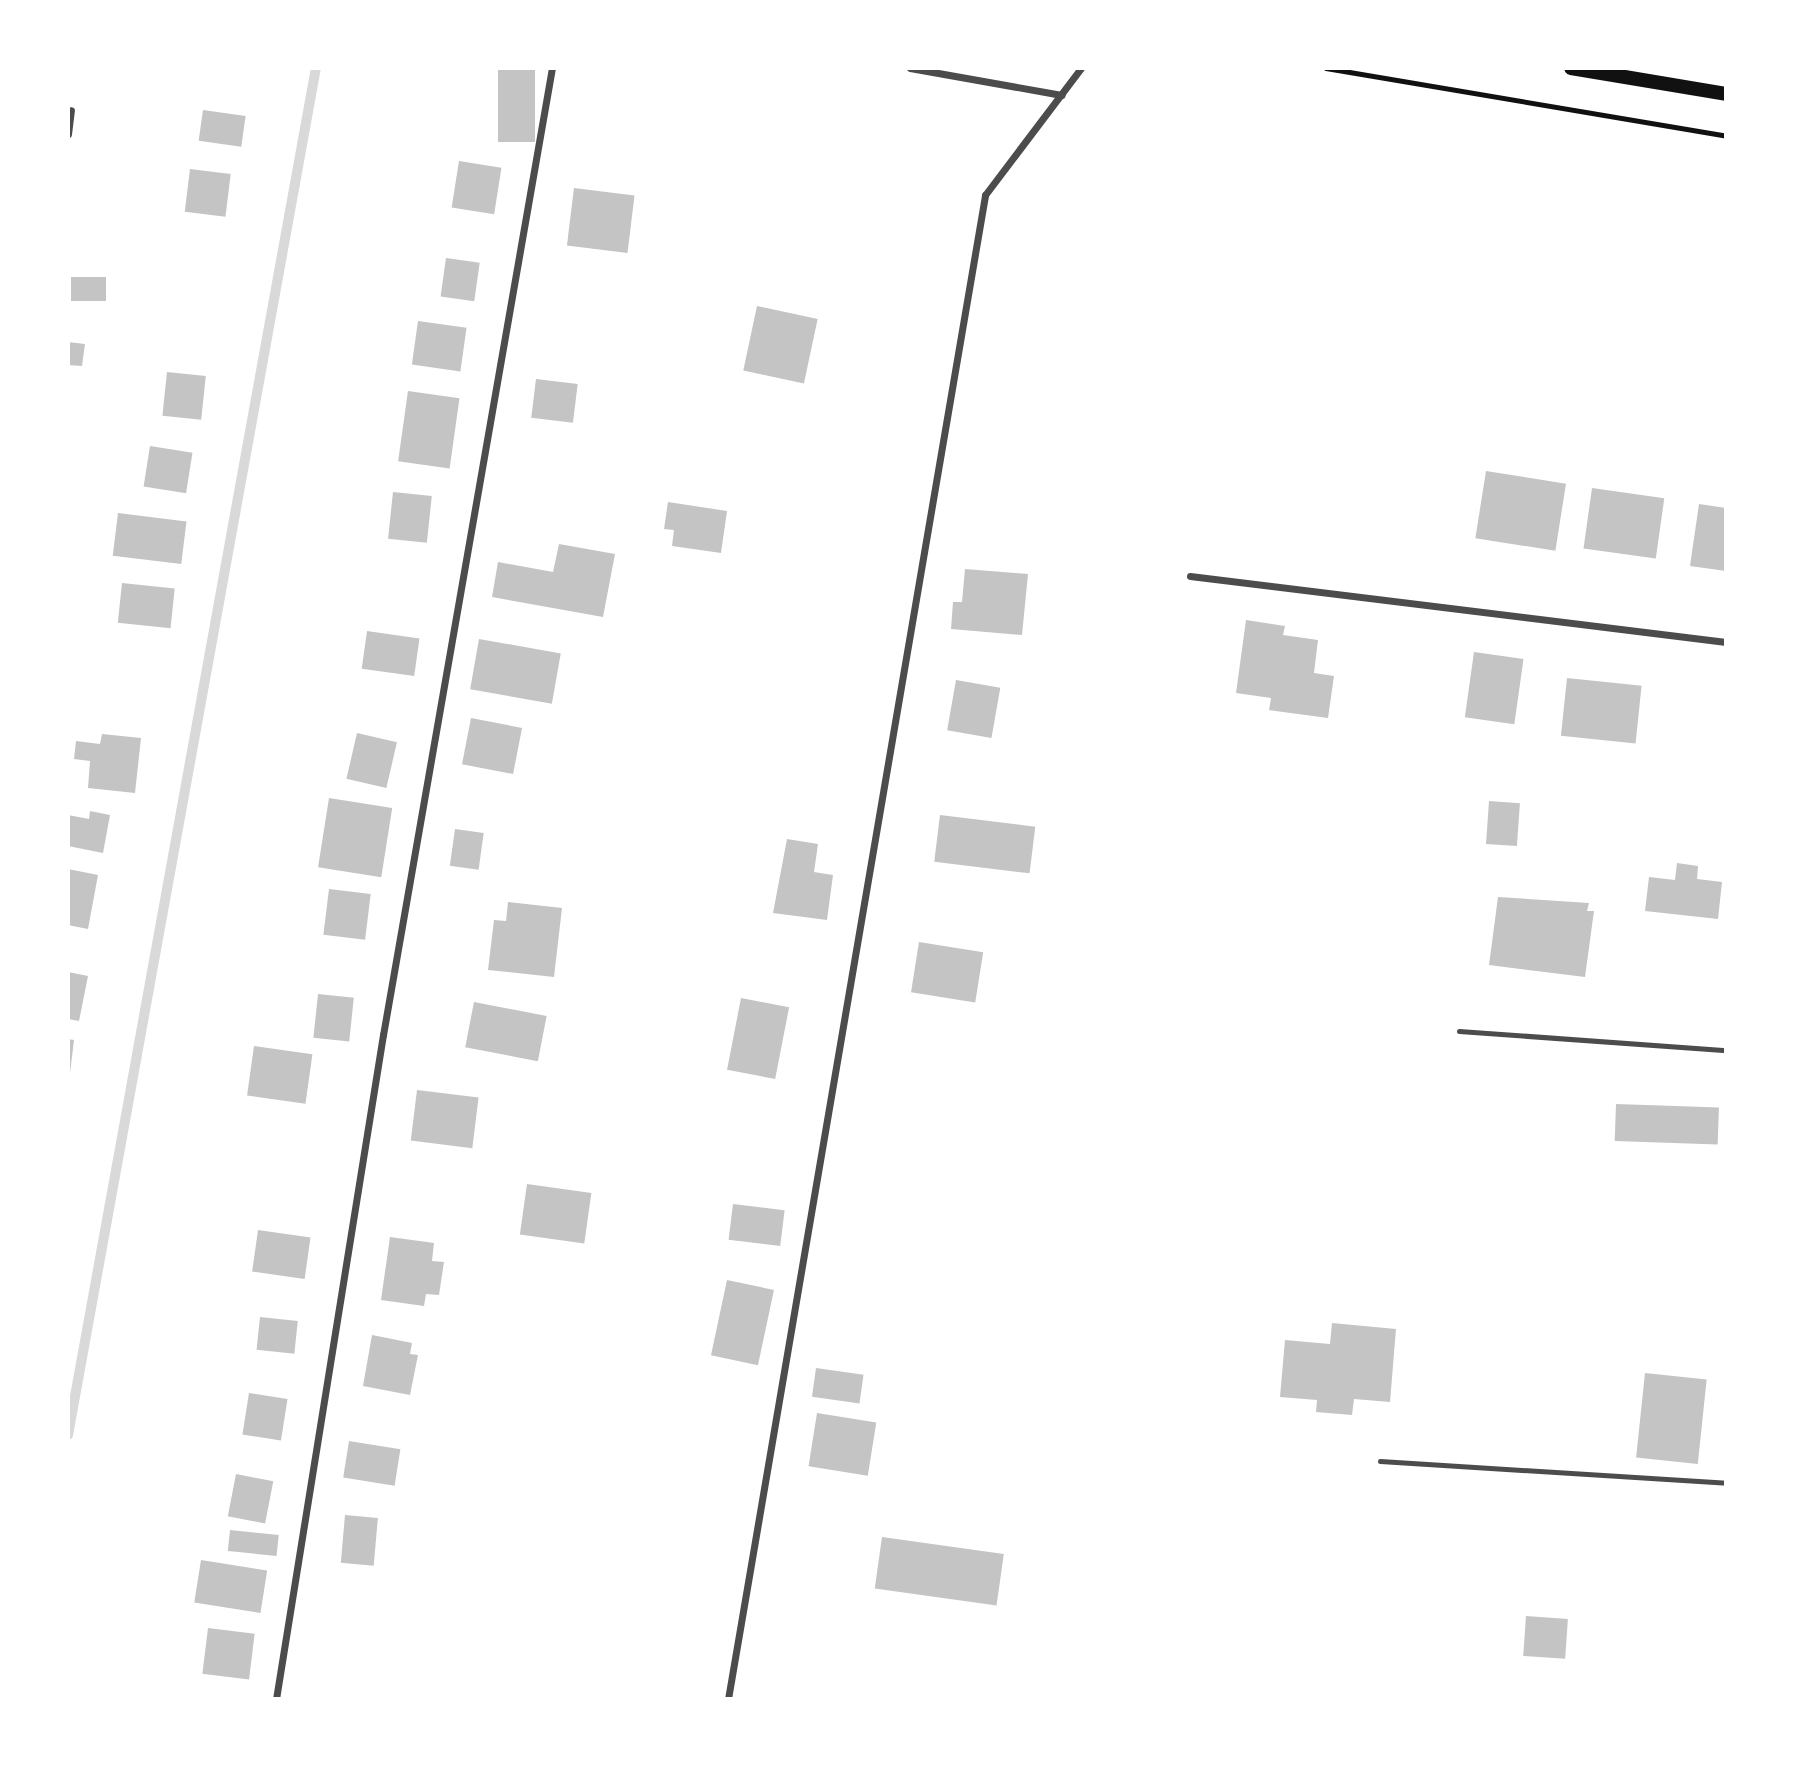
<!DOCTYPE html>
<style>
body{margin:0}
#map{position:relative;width:1794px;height:1767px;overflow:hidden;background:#fff;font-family:Overpass,sans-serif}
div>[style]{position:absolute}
.stream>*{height:10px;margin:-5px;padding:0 5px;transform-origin:5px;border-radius:5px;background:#d9d9d9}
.building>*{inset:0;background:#c4c4c4;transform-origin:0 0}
.path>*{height:4.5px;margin:-2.25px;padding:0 2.25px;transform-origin:2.25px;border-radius:2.25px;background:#111}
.service>*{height:5px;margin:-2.5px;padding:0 2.5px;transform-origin:2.5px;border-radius:2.5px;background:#4c4c4c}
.minor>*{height:7px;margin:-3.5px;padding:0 3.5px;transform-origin:3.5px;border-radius:3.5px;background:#4c4c4c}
.secondary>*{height:14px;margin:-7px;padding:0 7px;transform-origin:7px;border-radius:7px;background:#111}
span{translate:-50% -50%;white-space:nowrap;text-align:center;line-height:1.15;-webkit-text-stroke:7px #fff;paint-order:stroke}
.frame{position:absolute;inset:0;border:70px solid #fff;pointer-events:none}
</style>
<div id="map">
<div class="stream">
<div style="left:68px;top:1435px;width:1389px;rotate:-79.72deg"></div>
</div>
<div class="building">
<div style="left:498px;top:68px;width:37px;height:74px"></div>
<div style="left:203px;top:110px;width:43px;height:31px;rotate:8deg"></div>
<div style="left:459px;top:161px;width:43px;height:47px;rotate:9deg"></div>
<div style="left:190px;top:169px;width:41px;height:43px;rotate:7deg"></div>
<div style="left:574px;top:188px;width:61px;height:58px;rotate:7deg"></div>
<div style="left:446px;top:258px;width:34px;height:39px;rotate:8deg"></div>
<div style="left:71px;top:277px;width:35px;height:24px"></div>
<div style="left:757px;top:306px;width:62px;height:66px;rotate:12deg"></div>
<div style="left:418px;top:321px;width:49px;height:44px;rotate:8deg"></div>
<div style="clip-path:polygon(68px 342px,85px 344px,82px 366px,68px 365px)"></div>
<div style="left:167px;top:372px;width:39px;height:44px;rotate:6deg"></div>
<div style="left:536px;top:379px;width:42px;height:39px;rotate:7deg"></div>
<div style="left:408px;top:391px;width:52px;height:71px;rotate:8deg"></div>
<div style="left:150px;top:446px;width:43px;height:41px;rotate:9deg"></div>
<div style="left:1486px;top:471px;width:81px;height:68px;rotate:9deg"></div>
<div style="left:1592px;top:488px;width:73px;height:61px;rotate:8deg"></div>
<div style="left:393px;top:492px;width:39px;height:47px;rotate:6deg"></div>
<div style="clip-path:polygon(668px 502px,727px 511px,721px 553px,672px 546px,674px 530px,664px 529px)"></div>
<div style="clip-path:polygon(1699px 504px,1726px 508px,1726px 571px,1690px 566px)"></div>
<div style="left:118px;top:513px;width:69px;height:43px;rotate:7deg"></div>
<div style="clip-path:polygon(559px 544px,615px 554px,603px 617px,492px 597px,498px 562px,553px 572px)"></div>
<div style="clip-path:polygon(965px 569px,1028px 574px,1022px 635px,951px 629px,953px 602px,962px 602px)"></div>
<div style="left:122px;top:583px;width:53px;height:40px;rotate:6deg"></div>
<div style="clip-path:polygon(1246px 620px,1285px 626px,1283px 635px,1318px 640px,1314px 673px,1334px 676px,1328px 718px,1269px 710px,1271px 698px,1236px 693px)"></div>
<div style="left:367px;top:631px;width:53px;height:38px;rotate:8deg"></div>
<div style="left:479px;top:639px;width:83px;height:51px;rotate:10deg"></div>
<div style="left:1474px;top:652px;width:50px;height:66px;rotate:8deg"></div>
<div style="left:1567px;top:678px;width:75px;height:58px;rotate:6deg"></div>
<div style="left:956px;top:680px;width:45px;height:51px;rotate:10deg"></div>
<div style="left:471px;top:718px;width:52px;height:47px;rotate:11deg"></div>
<div style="left:357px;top:733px;width:41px;height:47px;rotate:13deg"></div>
<div style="clip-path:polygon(102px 734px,141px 738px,135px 793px,88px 788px,90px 761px,74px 759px,76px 741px,100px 744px)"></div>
<div style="left:329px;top:798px;width:64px;height:70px;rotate:9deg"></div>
<div style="left:1489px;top:801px;width:31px;height:43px;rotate:4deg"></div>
<div style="clip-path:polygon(90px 811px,110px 815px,103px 853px,68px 846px,68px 815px,89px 819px)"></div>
<div style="left:940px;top:815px;width:96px;height:47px;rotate:7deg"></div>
<div style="left:455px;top:829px;width:29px;height:37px;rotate:8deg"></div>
<div style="clip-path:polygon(787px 839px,818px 844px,814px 872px,833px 875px,827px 920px,773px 913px)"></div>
<div style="clip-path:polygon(1677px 863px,1698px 866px,1697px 879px,1722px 882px,1718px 919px,1645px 911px,1649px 877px,1675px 880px)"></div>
<div style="clip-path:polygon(68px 869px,98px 875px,88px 929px,68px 925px)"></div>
<div style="left:329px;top:889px;width:42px;height:46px;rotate:7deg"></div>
<div style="clip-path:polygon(1498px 897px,1589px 903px,1587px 911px,1594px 911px,1585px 977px,1489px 965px)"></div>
<div style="clip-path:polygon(508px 902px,562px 908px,554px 977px,488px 970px,494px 920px,506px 921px)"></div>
<div style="left:919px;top:942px;width:65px;height:51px;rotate:9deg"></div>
<div style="clip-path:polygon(68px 972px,88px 976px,79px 1021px,68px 1019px)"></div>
<div style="left:318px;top:994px;width:36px;height:44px;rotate:6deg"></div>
<div style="left:741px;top:998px;width:49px;height:73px;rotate:11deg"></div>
<div style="left:474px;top:1002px;width:74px;height:46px;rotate:11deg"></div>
<div style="clip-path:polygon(68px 1039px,74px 1040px,70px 1073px,68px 1073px)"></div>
<div style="left:254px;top:1046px;width:59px;height:50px;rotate:8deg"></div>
<div style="left:417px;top:1090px;width:62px;height:51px;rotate:7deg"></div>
<div style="left:1616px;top:1104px;width:103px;height:37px;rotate:2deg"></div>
<div style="left:527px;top:1184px;width:65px;height:51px;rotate:8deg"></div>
<div style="left:733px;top:1204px;width:52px;height:36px;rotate:7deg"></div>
<div style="left:258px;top:1230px;width:53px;height:42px;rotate:8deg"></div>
<div style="clip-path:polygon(390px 1237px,434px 1243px,432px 1261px,444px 1262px,439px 1295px,426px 1294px,424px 1306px,381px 1300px)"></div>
<div style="left:727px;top:1280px;width:48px;height:77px;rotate:12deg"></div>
<div style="left:260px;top:1317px;width:38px;height:33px;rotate:6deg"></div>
<div style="clip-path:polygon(1332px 1323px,1396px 1329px,1390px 1402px,1354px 1399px,1352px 1415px,1316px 1412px,1317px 1400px,1280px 1397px,1285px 1340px,1330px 1344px)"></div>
<div style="clip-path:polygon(372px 1335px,412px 1343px,410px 1354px,418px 1355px,410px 1395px,363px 1386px)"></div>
<div style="left:816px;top:1368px;width:48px;height:29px;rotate:8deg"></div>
<div style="left:1645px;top:1373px;width:62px;height:85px;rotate:6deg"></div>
<div style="left:249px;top:1393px;width:39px;height:42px;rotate:9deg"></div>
<div style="left:817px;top:1413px;width:60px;height:54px;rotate:9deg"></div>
<div style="left:349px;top:1441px;width:52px;height:37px;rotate:9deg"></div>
<div style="left:236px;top:1474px;width:38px;height:43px;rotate:11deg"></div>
<div style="left:345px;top:1515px;width:33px;height:48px;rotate:5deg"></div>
<div style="left:230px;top:1530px;width:49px;height:21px;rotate:6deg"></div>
<div style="left:882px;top:1537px;width:123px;height:52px;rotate:8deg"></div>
<div style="left:201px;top:1560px;width:67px;height:43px;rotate:9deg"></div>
<div style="left:1526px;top:1616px;width:42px;height:40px;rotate:4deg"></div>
<div style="left:208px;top:1628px;width:47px;height:46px;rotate:7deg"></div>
</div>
<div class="path">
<div style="left:1326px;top:68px;width:406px;rotate:9.6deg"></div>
</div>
<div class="service">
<div style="left:1459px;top:1031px;width:268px;rotate:4.1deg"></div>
<div style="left:1380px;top:1461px;width:347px;rotate:3.6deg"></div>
</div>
<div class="minor">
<div style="left:910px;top:68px;width:154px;rotate:10.1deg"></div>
<div style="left:68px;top:134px;width:24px;rotate:-83deg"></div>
<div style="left:1190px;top:576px;width:540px;rotate:7.02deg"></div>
<div style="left:276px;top:1699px;width:673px;rotate:-80.85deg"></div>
<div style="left:383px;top:1035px;width:982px;rotate:-80.09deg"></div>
<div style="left:728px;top:1699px;width:1526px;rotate:-80.3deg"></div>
<div style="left:985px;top:195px;width:159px;rotate:-52.9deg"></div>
</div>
<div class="secondary">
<div style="left:1571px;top:68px;width:157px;rotate:9.5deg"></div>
</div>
<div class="frame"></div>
</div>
